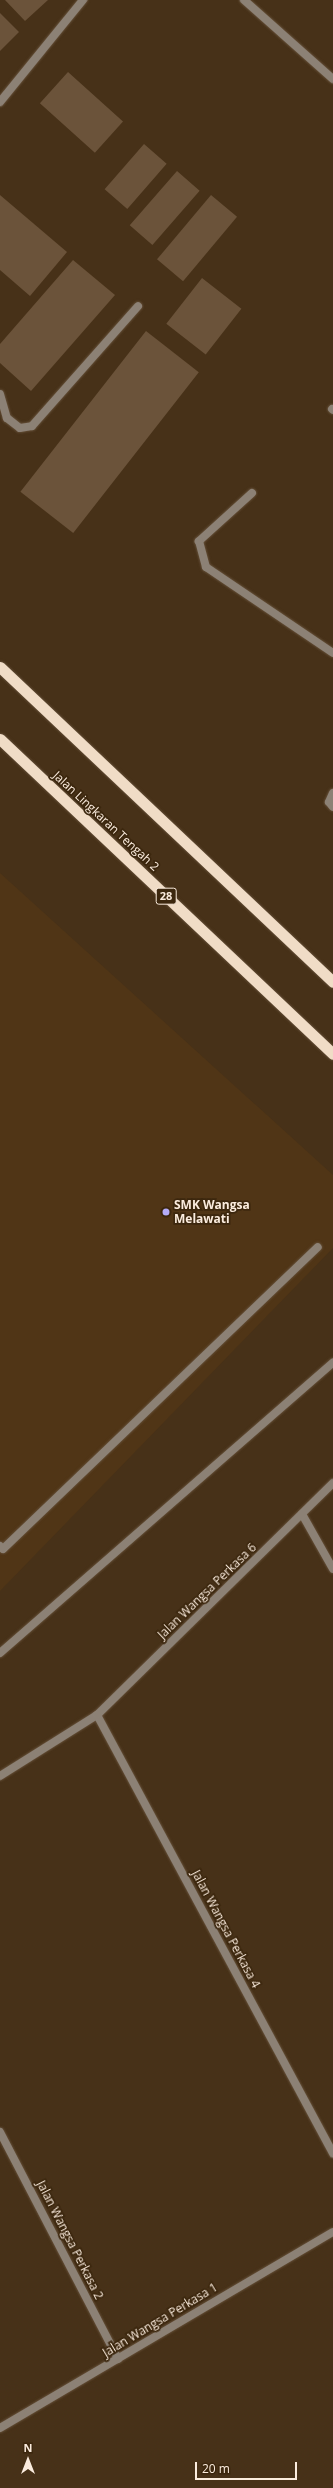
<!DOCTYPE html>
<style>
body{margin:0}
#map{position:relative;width:333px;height:2488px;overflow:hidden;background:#473118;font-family:"Open Sans",sans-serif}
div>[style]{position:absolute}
.built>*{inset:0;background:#503516}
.building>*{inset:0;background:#6b533a;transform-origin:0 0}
.roads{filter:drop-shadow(0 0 1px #644f38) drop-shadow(0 0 1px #644f38)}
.service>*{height:8px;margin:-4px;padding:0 4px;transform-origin:4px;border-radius:4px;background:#8c8175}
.minor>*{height:8px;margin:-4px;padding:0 4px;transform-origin:4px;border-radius:4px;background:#8c8175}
.trunk>*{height:11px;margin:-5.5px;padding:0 5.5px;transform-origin:5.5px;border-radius:5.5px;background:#f0dcc6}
.dots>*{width:11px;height:11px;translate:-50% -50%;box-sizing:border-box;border:2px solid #3c270e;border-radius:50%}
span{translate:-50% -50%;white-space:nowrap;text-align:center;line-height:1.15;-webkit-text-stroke:3.5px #3c270e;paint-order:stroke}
.shield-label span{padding:1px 3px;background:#3c270e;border:1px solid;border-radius:3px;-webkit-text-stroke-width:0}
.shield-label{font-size:11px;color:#fbecde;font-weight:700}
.street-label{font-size:12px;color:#fbecde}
.poi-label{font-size:12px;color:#fbecde;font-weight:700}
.left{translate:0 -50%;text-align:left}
.north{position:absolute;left:8px;top:2440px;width:40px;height:40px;-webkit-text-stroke:3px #3c270e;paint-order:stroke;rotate:0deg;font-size:11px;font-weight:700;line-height:16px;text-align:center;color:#fbecde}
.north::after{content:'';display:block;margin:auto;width:14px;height:18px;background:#fbecde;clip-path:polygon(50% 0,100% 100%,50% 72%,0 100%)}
.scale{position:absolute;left:195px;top:2462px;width:102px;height:18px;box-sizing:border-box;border:2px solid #fbecde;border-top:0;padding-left:5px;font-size:12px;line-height:14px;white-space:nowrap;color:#fbecde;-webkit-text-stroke:3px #3c270e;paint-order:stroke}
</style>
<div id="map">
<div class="built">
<div style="clip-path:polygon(0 873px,333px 1175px,333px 1248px,0 1591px)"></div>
</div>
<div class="building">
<div style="clip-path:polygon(5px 0,48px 0,25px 21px)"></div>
<div style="clip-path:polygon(0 13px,19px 32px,0 51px)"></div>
<div style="left:68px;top:72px;width:74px;height:42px;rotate:42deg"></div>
<div style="left:144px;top:144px;width:30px;height:60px;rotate:41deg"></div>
<div style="left:177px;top:171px;width:30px;height:72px;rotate:41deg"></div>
<div style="clip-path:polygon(0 195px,67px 252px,30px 296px,0 270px)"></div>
<div style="left:211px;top:195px;width:34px;height:84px;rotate:40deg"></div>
<div style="clip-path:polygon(73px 260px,115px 295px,31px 391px,0 363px,0 344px)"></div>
<div style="left:202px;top:278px;width:50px;height:58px;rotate:38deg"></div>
<div style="left:146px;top:331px;width:67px;height:204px;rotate:38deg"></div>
</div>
<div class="roads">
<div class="service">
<div style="left:244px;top:0;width:119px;rotate:41.6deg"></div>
<div style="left:0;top:1546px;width:4px;rotate:45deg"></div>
<div style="left:3px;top:1549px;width:436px;rotate:-43.8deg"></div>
</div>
<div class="minor">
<div style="left:0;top:102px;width:132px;rotate:-50.9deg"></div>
<div style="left:0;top:394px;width:25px;rotate:74deg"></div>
<div style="left:7px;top:418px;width:16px;rotate:38deg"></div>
<div style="left:20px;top:428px;width:12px;rotate:-9deg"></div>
<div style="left:32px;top:426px;width:160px;rotate:-48.5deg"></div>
<div style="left:332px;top:409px;width:1px;rotate:45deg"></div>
<div style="left:252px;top:493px;width:72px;rotate:137.8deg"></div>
<div style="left:199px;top:541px;width:27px;rotate:75deg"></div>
<div style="left:206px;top:567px;width:153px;rotate:34.1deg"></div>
<div style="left:333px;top:793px;width:10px;rotate:114deg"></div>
<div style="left:329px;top:802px;width:6px;rotate:51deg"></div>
<div style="left:302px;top:1514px;width:63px;rotate:60.6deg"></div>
<div style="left:0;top:1653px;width:442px;rotate:-41.1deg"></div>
<div style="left:97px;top:1715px;width:498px;rotate:61.7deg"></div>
<div style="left:0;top:1776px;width:115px;rotate:-32.2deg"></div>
<div style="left:97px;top:1715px;width:331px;rotate:-44.5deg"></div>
<div style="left:0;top:2132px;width:256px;rotate:62.5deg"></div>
<div style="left:0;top:2428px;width:386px;rotate:-30.5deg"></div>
</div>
<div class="trunk">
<div style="left:0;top:667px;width:458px;rotate:43.4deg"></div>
<div style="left:0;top:739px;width:458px;rotate:43.4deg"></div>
</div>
</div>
<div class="dots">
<div style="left:166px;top:1212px;background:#b5acf8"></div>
</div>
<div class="shield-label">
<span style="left:166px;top:896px">28</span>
</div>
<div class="street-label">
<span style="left:106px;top:821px;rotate:43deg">Jalan Lingkaran Tengah 2</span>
<span style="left:207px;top:1591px;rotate:-44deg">Jalan Wangsa Perkasa 6</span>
<span style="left:226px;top:1929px;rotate:62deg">Jalan Wangsa Perkasa 4</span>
<span style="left:70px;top:2240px;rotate:63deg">Jalan Wangsa Perkasa 2</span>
<span style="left:160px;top:2320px;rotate:-31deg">Jalan Wangsa Perkasa 1</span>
</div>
<div class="poi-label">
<span class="left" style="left:174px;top:1212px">SMK Wangsa<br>Melawati</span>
</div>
<div class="north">N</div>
<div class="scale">20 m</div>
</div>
